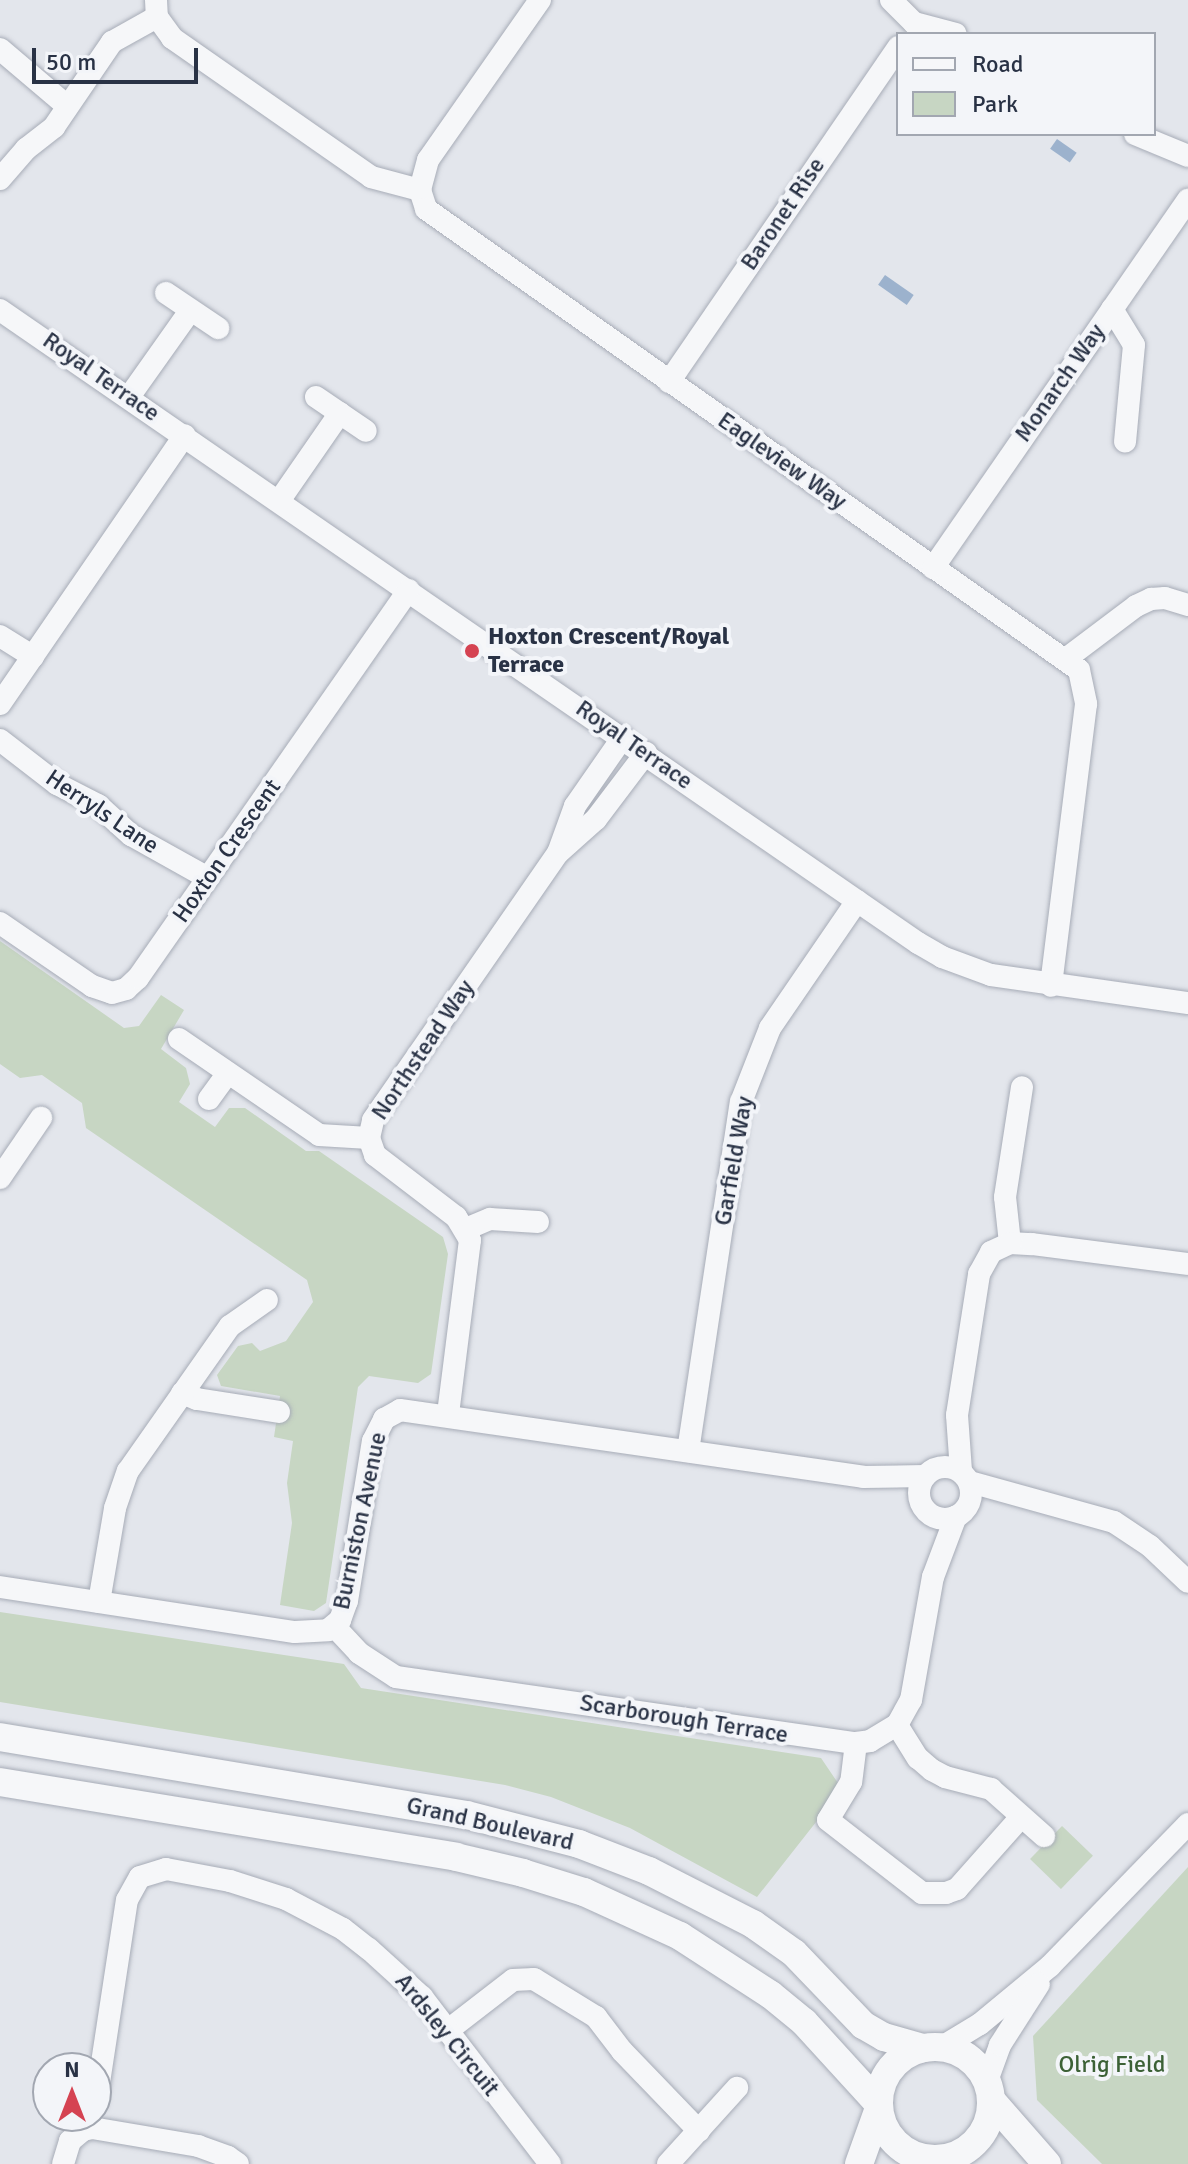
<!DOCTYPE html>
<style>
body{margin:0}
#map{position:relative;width:1188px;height:2164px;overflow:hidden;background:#e3e6ec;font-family:Signika,sans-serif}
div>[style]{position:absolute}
.green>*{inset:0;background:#c7d6c3;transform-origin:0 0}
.water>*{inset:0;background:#9cb2cd;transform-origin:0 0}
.roads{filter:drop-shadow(0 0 2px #a7acb7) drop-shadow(0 0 2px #a7acb7)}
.minor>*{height:22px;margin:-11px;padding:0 11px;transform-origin:11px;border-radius:11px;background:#f6f7f9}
.minor>.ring{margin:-11px;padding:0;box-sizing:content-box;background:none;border:22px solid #f6f7f9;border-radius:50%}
.tertiary>*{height:28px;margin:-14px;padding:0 14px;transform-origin:14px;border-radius:14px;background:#f6f7f9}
.tertiary>.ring{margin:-14px;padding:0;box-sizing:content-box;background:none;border:28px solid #f6f7f9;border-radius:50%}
.dots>*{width:22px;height:22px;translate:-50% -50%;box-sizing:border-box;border:4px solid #f3f5f9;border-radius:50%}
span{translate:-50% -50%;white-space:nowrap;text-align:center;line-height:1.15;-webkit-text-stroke:8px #f3f5f9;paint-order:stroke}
.street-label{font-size:24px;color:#293245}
.poi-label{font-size:24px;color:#293245;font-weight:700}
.left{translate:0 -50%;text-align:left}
.park-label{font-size:24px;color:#3c6136}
.legend{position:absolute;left:896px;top:32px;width:260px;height:104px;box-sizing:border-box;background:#f3f5f9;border:2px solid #a2a7b1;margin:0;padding:10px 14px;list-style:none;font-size:24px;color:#293245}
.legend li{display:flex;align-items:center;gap:16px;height:40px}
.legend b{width:40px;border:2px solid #a2a7b1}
.north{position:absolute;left:32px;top:2052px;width:80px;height:80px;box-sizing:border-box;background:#f3f5f9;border:2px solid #a2a7b1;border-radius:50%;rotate:0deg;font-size:22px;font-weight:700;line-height:32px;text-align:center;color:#293245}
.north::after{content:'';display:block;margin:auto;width:28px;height:36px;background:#d54352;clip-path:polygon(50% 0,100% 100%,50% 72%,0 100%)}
.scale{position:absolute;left:32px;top:48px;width:166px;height:36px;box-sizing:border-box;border:4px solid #293245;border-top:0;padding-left:10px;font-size:24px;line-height:28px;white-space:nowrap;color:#293245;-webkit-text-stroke:6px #f3f5f9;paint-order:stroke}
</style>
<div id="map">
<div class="green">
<div style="clip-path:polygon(0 941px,124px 1028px,139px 1026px,161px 995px,184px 1010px,161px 1049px,186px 1068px,190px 1084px,179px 1102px,215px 1127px,229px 1108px,245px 1108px,306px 1151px,319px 1151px,443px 1237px,448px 1254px,431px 1374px,418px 1383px,369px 1376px,358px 1387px,326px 1603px,314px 1611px,280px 1605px,292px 1523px,287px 1483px,293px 1441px,274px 1437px,280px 1396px,221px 1386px,217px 1375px,238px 1346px,252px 1343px,260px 1351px,286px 1341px,313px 1302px,307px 1280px,86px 1128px,82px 1103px,42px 1075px,20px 1078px,0 1064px)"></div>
<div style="clip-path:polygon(0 1612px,344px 1664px,361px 1688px,821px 1758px,842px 1789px,757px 1897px,630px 1828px,551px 1797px,505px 1785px,0 1702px)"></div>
<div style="left:1062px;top:1826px;width:43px;height:46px;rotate:44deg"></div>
<div style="clip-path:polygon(1188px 1867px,1188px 2164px,1102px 2164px,1037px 2100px,1033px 2036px)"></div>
</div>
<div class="water">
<div style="left:1057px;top:139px;width:24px;height:12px;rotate:35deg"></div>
<div style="left:885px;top:275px;width:35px;height:12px;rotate:35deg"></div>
</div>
<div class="roads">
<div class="minor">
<div style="left:156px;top:0;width:17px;rotate:87deg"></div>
<div style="left:157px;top:17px;width:26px;rotate:54deg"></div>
<div style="left:172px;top:38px;width:243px;rotate:34.9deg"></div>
<div style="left:371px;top:177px;width:51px;rotate:14.9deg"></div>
<div style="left:540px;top:0;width:195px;rotate:125deg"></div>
<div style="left:428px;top:160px;width:31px;rotate:105deg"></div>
<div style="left:420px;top:190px;width:20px;rotate:72deg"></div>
<div style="left:426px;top:209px;width:799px;rotate:35.22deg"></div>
<div style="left:1079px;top:670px;width:35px;rotate:78deg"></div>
<div style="left:1086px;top:704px;width:284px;rotate:97.1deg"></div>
<div style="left:891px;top:0;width:33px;rotate:45deg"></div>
<div style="left:914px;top:23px;width:43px;rotate:14.7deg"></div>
<div style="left:0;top:49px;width:87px;rotate:40.3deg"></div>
<div style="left:1135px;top:134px;width:57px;rotate:22.5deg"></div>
<div style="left:0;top:179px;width:40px;rotate:-49deg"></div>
<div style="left:26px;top:149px;width:36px;rotate:-38deg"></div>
<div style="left:54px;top:127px;width:103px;rotate:-55.7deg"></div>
<div style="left:112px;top:42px;width:51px;rotate:-29.1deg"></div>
<div style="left:166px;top:293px;width:63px;rotate:33.9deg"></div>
<div style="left:1112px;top:309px;width:42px;rotate:58.6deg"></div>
<div style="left:1134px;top:345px;width:97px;rotate:95.3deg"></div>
<div style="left:0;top:310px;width:1115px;rotate:34.59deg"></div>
<div style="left:918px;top:943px;width:28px;rotate:30deg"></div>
<div style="left:942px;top:957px;width:52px;rotate:20.2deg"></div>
<div style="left:991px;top:975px;width:199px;rotate:8.1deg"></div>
<div style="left:669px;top:382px;width:406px;rotate:-55.6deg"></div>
<div style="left:129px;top:397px;width:105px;rotate:-54.7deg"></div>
<div style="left:316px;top:397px;width:60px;rotate:34.2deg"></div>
<div style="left:279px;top:501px;width:107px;rotate:-55.3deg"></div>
<div style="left:933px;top:568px;width:448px;rotate:-55.3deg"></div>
<div style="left:0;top:636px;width:39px;rotate:32deg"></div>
<div style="left:1067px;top:658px;width:86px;rotate:-37deg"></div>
<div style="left:1136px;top:606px;width:17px;rotate:-25deg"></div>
<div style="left:1151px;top:599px;width:14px;rotate:-4deg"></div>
<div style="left:1165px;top:598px;width:24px;rotate:17deg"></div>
<div style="left:0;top:704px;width:326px;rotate:-55.5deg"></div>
<div style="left:0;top:740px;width:72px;rotate:37.7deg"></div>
<div style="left:57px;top:784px;width:46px;rotate:27.1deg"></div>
<div style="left:98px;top:805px;width:45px;rotate:42.3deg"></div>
<div style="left:131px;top:835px;width:88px;rotate:29.2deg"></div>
<div style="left:558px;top:853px;width:50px;rotate:-70.1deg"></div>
<div style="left:575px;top:806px;width:84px;rotate:-55.2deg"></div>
<div style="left:0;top:923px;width:112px;rotate:34.4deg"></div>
<div style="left:92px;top:986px;width:21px;rotate:19deg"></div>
<div style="left:112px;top:993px;width:15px;rotate:-16deg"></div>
<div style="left:126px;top:989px;width:16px;rotate:-43deg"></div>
<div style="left:138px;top:978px;width:473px;rotate:-55.1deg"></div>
<div style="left:179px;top:1039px;width:170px;rotate:34.4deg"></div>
<div style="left:319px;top:1135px;width:50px;rotate:3.4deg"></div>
<div style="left:209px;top:1099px;width:32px;rotate:-54deg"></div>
<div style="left:0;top:1178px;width:73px;rotate:-55.7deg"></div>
<div style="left:466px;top:1229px;width:26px;rotate:-23deg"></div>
<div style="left:490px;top:1219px;width:48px;rotate:3.6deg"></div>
<div style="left:1010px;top:1243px;width:46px;rotate:-96.2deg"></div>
<div style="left:1005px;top:1197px;width:111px;rotate:-81.2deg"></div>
<div style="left:182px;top:1393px;width:16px;rotate:22deg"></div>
<div style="left:197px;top:1399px;width:83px;rotate:9deg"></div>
<div style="left:448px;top:1414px;width:175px;rotate:-82.8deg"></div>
<div style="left:470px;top:1240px;width:27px;rotate:-121deg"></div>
<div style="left:456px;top:1217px;width:102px;rotate:-142.6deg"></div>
<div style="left:375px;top:1155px;width:18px;rotate:-109deg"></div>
<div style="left:369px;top:1138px;width:18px;rotate:-77deg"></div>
<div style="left:373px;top:1120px;width:325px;rotate:-55.3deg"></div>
<div style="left:558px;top:853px;width:51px;rotate:-41.8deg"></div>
<div style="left:596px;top:819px;width:83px;rotate:-52.9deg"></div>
<div style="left:688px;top:1451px;width:353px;rotate:-81.4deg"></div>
<div style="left:741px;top:1102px;width:79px;rotate:-68.6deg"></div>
<div style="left:770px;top:1028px;width:154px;rotate:-55.6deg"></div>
<div class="ring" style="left:919px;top:1467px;width:30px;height:30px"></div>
<div style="left:961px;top:1471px;width:56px;rotate:-94.1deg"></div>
<div style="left:957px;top:1415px;width:143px;rotate:-81.1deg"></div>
<div style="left:979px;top:1274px;width:25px;rotate:-61deg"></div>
<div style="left:991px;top:1252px;width:21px;rotate:-25deg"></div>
<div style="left:1010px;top:1243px;width:22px;rotate:3deg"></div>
<div style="left:1032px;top:1244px;width:157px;rotate:7.3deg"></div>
<div style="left:970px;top:1482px;width:149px;rotate:15.5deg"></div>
<div style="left:1114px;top:1522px;width:43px;rotate:33.7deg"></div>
<div style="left:1150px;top:1546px;width:52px;rotate:43.5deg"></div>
<div style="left:0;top:1587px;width:298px;rotate:8.7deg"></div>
<div style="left:295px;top:1632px;width:33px;rotate:-3deg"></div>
<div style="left:328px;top:1630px;width:16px;rotate:-40deg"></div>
<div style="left:340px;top:1620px;width:20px;rotate:-70deg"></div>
<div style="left:347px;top:1601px;width:162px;rotate:-80.8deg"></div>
<div style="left:373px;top:1441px;width:25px;rotate:-63deg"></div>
<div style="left:384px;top:1419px;width:18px;rotate:-29deg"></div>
<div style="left:400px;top:1410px;width:468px;rotate:8.2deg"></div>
<div style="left:863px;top:1477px;width:62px;rotate:-0.9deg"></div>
<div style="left:99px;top:1602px;width:95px;rotate:-80.3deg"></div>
<div style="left:115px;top:1508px;width:39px;rotate:-71deg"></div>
<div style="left:128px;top:1471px;width:177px;rotate:-54.9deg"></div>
<div style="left:230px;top:1326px;width:45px;rotate:-35.1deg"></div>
<div style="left:334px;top:1626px;width:37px;rotate:47deg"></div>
<div style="left:359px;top:1653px;width:44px;rotate:33deg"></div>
<div style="left:396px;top:1677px;width:465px;rotate:8.2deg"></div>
<div style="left:856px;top:1743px;width:14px;rotate:-8deg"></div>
<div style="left:870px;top:1741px;width:31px;rotate:-31deg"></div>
<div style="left:897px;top:1725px;width:29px;rotate:-61deg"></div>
<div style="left:911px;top:1700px;width:125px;rotate:-79.9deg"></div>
<div style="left:933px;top:1577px;width:65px;rotate:-69.3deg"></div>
<div style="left:897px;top:1725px;width:39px;rotate:58deg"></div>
<div style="left:918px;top:1758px;width:18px;rotate:41deg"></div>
<div style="left:932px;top:1770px;width:15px;rotate:28deg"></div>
<div style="left:945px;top:1777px;width:48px;rotate:14.6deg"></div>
<div style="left:991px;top:1789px;width:71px;rotate:41.6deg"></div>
<div style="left:856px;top:1743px;width:39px;rotate:97deg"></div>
<div style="left:851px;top:1782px;width:44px;rotate:121.2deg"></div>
<div style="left:828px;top:1820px;width:119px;rotate:37.8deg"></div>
<div style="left:922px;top:1893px;width:24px"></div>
<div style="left:946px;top:1893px;width:12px;rotate:-20deg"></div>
<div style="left:957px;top:1889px;width:96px;rotate:-48.4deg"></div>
<div style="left:447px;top:2031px;width:83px;rotate:-37.7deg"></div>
<div style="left:513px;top:1980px;width:21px;rotate:-3deg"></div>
<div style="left:534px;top:1979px;width:73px;rotate:31.5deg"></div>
<div style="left:596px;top:2017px;width:43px;rotate:52.6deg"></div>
<div style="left:622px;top:2051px;width:111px;rotate:46.1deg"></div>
<div style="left:942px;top:2047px;width:44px;rotate:-31.2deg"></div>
<div style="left:980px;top:2024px;width:91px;rotate:-39.6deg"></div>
<div style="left:1050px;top:1966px;width:198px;rotate:-45.8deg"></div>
<div style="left:987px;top:2081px;width:38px;rotate:-70deg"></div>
<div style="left:1000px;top:2045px;width:72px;rotate:-57.4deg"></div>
<div style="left:96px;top:2102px;width:204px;rotate:-81.3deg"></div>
<div style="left:127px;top:1900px;width:26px;rotate:-61deg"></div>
<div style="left:140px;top:1877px;width:27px;rotate:-17deg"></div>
<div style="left:166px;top:1869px;width:65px;rotate:10.6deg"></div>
<div style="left:230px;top:1881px;width:59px;rotate:17.8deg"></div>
<div style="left:286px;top:1899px;width:64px;rotate:27.8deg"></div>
<div style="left:343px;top:1929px;width:33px;rotate:38deg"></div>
<div style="left:369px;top:1949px;width:72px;rotate:42.2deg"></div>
<div style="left:422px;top:1997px;width:210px;rotate:52.5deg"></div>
<div style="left:63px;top:2164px;width:24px;rotate:-73deg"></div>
<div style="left:70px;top:2141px;width:17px;rotate:-40deg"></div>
<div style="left:83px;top:2130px;width:9px;rotate:-13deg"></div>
<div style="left:92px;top:2128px;width:108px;rotate:9.6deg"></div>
<div style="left:198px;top:2146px;width:32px;rotate:20deg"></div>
<div style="left:228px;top:2157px;width:12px;rotate:35deg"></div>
<div style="left:668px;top:2164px;width:103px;rotate:-47.8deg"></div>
</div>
<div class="tertiary">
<div style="left:0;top:1737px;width:473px;rotate:9.5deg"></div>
<div style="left:467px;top:1815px;width:116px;rotate:14.5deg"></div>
<div style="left:579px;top:1844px;width:75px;rotate:21.1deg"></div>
<div style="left:649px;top:1871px;width:117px;rotate:27deg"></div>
<div style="left:753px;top:1924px;width:50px;rotate:35.3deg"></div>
<div style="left:794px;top:1953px;width:100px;rotate:46.2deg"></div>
<div style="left:863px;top:2025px;width:24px;rotate:30deg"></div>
<div style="left:884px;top:2037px;width:41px;rotate:15.8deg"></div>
<div style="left:0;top:1782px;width:462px;rotate:9.3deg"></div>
<div style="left:456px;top:1857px;width:69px;rotate:13.4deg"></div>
<div style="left:523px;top:1873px;width:64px;rotate:17.3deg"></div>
<div style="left:584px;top:1892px;width:106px;rotate:24.6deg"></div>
<div style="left:680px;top:1936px;width:108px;rotate:33deg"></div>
<div style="left:771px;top:1995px;width:43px;rotate:39.3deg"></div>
<div style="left:804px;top:2022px;width:110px;rotate:47.6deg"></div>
<div class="ring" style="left:879px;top:2047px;width:84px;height:84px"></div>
<div style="left:991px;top:2100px;width:85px;rotate:48.8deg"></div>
<div style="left:859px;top:2164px;width:56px;rotate:-70.3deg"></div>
</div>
</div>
<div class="dots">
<div style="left:472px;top:651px;background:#d54352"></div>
</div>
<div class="street-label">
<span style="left:783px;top:214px;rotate:-56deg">Baronet Rise</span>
<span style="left:101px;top:377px;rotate:35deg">Royal Terrace</span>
<span style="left:1060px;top:383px;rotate:-55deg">Monarch Way</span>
<span style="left:782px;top:461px;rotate:35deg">Eagleview Way</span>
<span style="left:634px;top:745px;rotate:35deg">Royal Terrace</span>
<span style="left:102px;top:812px;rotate:34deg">Herryls Lane</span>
<span style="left:227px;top:851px;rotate:-55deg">Hoxton Crescent</span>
<span style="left:423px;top:1050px;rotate:-56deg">Northstead Way</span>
<span style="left:734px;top:1161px;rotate:-80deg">Garfield Way</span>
<span style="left:360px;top:1521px;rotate:-78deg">Burniston Avenue</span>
<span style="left:684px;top:1719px;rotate:9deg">Scarborough Terrace</span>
<span style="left:490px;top:1824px;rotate:13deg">Grand Boulevard</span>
<span style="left:447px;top:2035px;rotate:51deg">Ardsley Circuit</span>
</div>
<div class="poi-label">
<span class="left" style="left:488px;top:651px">Hoxton Crescent/Royal<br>Terrace</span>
</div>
<div class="park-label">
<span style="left:1112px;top:2065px">Olrig Field</span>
</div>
<ul class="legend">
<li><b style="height:10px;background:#f6f7f9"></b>Road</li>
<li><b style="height:22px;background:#c7d6c3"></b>Park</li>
</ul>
<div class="north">N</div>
<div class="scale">50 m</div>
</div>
